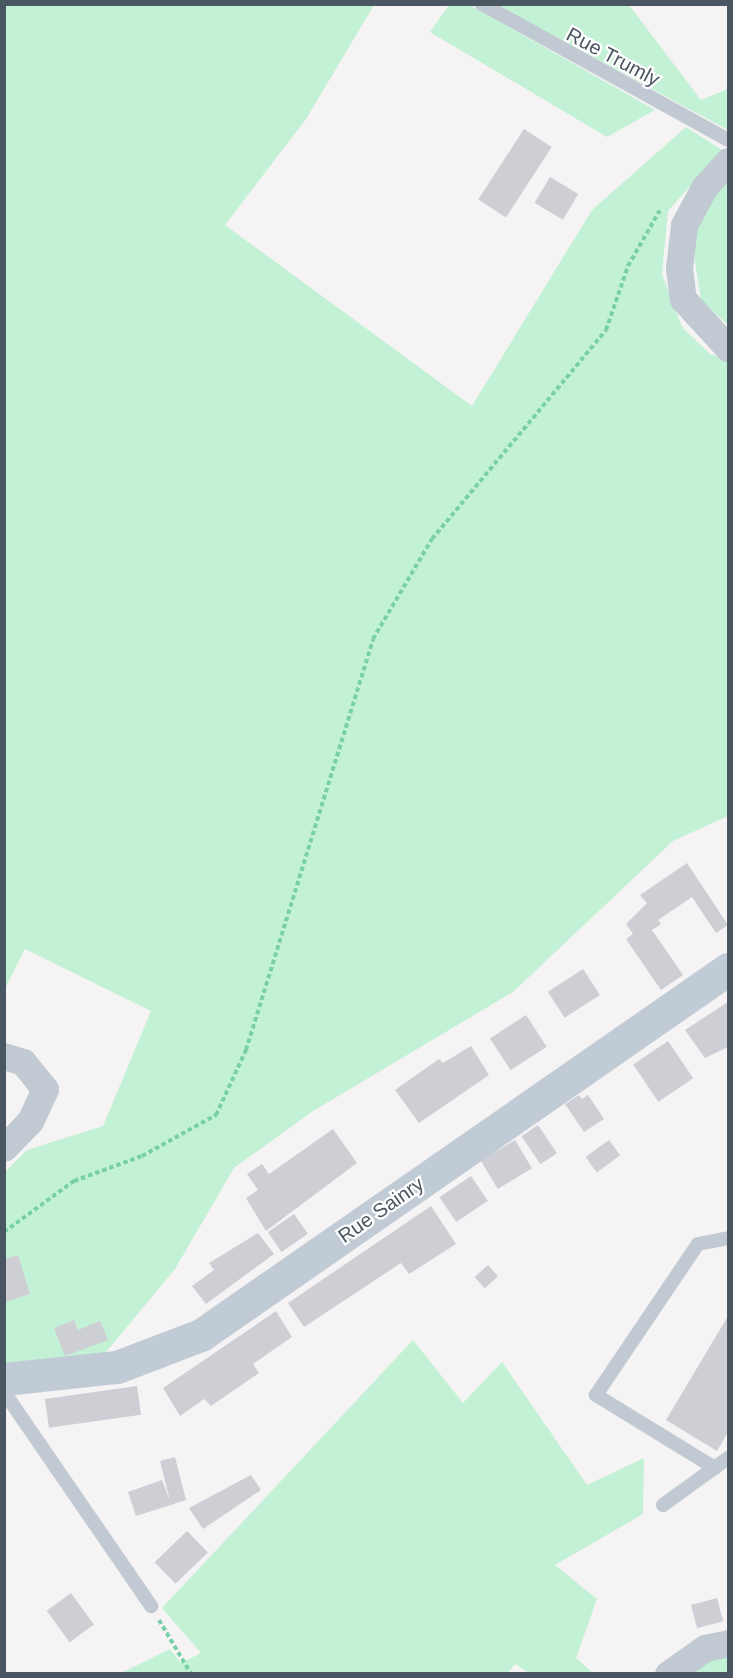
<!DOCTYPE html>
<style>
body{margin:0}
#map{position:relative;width:733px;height:1678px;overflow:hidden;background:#f5f3f3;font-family:Arial,sans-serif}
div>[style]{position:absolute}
.green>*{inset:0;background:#c3f1d5}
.building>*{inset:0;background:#cdcfd5;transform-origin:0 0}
.path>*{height:4px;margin-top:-2px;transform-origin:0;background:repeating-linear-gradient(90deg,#7ad0a6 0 4.5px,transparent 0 7.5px)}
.lane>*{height:14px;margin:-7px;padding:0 7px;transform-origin:7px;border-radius:7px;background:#c1cad2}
.street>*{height:27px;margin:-13.5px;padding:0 13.5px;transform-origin:13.5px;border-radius:13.5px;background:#c1cad2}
.secondary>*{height:33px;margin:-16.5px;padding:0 16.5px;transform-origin:16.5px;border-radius:16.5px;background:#c1cbd6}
span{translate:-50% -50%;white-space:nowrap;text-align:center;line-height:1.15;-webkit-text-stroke:4.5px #fff;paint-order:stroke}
.street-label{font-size:20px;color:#4a5661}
.frame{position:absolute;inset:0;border:6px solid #4a5661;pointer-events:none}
</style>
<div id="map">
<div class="green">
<div style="clip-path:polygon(5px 5px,374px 5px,306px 119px,225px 225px,472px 406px,592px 210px,686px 127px,722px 150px,668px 211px,662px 274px,682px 327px,710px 354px,728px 359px,728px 816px,673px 841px,513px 992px,313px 1111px,234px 1168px,175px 1269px,102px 1357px,5px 1366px,5px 1172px,27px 1150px,103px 1126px,151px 1011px,25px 949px,5px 989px)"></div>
<div style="clip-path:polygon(449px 5px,470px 5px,655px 110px,607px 137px,430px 32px)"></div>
<div style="clip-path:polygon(496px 5px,629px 5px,701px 100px,728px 89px,728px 130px)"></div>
<div style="clip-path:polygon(728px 177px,728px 325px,701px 300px,691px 236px,716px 187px)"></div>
<div style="clip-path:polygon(413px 1340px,463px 1403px,502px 1362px,587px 1485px,644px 1458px,643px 1514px,555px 1565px,597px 1599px,576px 1658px,593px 1673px,529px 1673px,515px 1664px,507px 1674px,121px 1673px,170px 1649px,181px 1663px,201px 1653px,162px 1608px)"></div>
<div style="clip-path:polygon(728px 1649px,728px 1673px,691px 1674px)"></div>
</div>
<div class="building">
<div style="left:524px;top:129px;width:33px;height:84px;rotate:33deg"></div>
<div style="left:550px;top:177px;width:33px;height:30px;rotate:31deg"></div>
<div style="clip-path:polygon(687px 863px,728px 925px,716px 933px,692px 897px,658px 920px,661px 924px,652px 930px,683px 975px,661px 990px,626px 939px,633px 934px,626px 924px,647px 903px,640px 895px)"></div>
<div style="left:583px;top:969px;width:31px;height:42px;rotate:57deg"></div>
<div style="clip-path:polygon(728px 1002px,728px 1047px,705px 1058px,685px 1030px)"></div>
<div style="left:526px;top:1015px;width:38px;height:43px;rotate:57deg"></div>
<div style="left:668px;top:1041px;width:45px;height:42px;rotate:56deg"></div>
<div style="clip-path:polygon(471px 1046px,489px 1075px,419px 1123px,395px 1090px,439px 1059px,443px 1063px)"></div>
<div style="clip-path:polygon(579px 1095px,582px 1099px,588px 1095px,604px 1119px,584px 1132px,565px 1104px)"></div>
<div style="left:538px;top:1125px;width:34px;height:20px;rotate:56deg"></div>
<div style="clip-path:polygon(333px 1129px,357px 1163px,266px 1231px,246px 1198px,258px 1190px,247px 1174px,262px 1164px,269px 1174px)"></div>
<div style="left:515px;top:1140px;width:33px;height:40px;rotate:59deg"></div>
<div style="left:609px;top:1140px;width:19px;height:29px;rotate:54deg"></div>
<div style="left:471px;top:1176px;width:30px;height:38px;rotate:56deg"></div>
<div style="clip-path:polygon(431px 1206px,456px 1244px,409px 1274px,401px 1263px,304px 1327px,288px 1303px)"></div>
<div style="left:294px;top:1214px;width:24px;height:32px;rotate:55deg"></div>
<div style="clip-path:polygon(258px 1233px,274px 1254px,206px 1304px,192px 1286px,214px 1270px,209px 1263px)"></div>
<div style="clip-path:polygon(18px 1255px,30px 1294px,5px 1302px,5px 1259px)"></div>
<div style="left:488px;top:1265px;width:15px;height:18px;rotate:48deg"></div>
<div style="clip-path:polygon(276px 1311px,292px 1337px,253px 1364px,259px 1373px,211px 1406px,204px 1399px,180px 1416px,163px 1388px)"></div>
<div style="clip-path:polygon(728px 1316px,728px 1432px,717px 1451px,666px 1420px)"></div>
<div style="clip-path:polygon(74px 1320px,78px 1330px,100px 1321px,108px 1340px,65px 1356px,54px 1328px)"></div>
<div style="left:137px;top:1386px;width:29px;height:93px;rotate:82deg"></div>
<div style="clip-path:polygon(175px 1457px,186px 1500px,136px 1516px,128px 1492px,162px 1480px,170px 1501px,160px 1461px)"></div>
<div style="clip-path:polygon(251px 1475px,261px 1490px,203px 1529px,189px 1508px)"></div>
<div style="left:187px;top:1531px;width:30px;height:45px;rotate:46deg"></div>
<div style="left:71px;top:1593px;width:39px;height:30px;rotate:54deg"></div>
<div style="left:717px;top:1598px;width:24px;height:27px;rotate:75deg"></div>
</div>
<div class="path">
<div style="left:4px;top:1232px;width:87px;rotate:-36.1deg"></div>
<div style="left:74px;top:1181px;width:72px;rotate:-20.2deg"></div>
<div style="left:142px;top:1156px;width:85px;rotate:-29deg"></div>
<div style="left:216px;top:1115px;width:72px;rotate:-65.2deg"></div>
<div style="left:246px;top:1050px;width:430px;rotate:-72.8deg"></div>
<div style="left:373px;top:639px;width:116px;rotate:-59.5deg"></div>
<div style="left:432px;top:539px;width:272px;rotate:-50.2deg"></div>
<div style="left:606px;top:330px;width:68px;rotate:-71deg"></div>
<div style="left:628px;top:266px;width:64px;rotate:-60.3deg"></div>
<div style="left:159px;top:1620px;width:63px;rotate:59.3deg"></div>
</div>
<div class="lane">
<div style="left:482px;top:4px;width:281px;rotate:28.9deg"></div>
<div style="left:4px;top:1392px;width:260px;rotate:55.5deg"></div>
<div style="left:715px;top:1468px;width:140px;rotate:-148.5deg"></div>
<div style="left:596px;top:1395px;width:182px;rotate:-56deg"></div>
<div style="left:698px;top:1244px;width:31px;rotate:-11deg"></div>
<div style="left:663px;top:1505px;width:80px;rotate:-35.9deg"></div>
</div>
<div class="street">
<div style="left:728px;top:161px;width:36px;rotate:132deg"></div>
<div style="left:704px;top:188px;width:42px;rotate:118.4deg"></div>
<div style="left:684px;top:225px;width:43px;rotate:96.6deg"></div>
<div style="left:679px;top:268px;width:31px;rotate:83deg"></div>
<div style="left:683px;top:299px;width:67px;rotate:47.4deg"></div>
<div style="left:4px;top:1056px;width:20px;rotate:18deg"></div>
<div style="left:23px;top:1062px;width:35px;rotate:51deg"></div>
<div style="left:45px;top:1089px;width:35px;rotate:115deg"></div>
<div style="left:30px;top:1121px;width:37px;rotate:134deg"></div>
<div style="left:668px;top:1674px;width:45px;rotate:-35.1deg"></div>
<div style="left:705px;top:1648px;width:24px;rotate:-12deg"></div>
</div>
<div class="secondary">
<div style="left:4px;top:1379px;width:114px;rotate:-6.1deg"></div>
<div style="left:117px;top:1367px;width:90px;rotate:-20.9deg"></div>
<div style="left:201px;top:1335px;width:642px;rotate:-34.78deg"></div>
</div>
<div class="street-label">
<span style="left:613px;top:57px;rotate:28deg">Rue Trumly</span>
<span style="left:381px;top:1210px;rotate:-35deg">Rue Sainry</span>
</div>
<div class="frame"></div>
</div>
